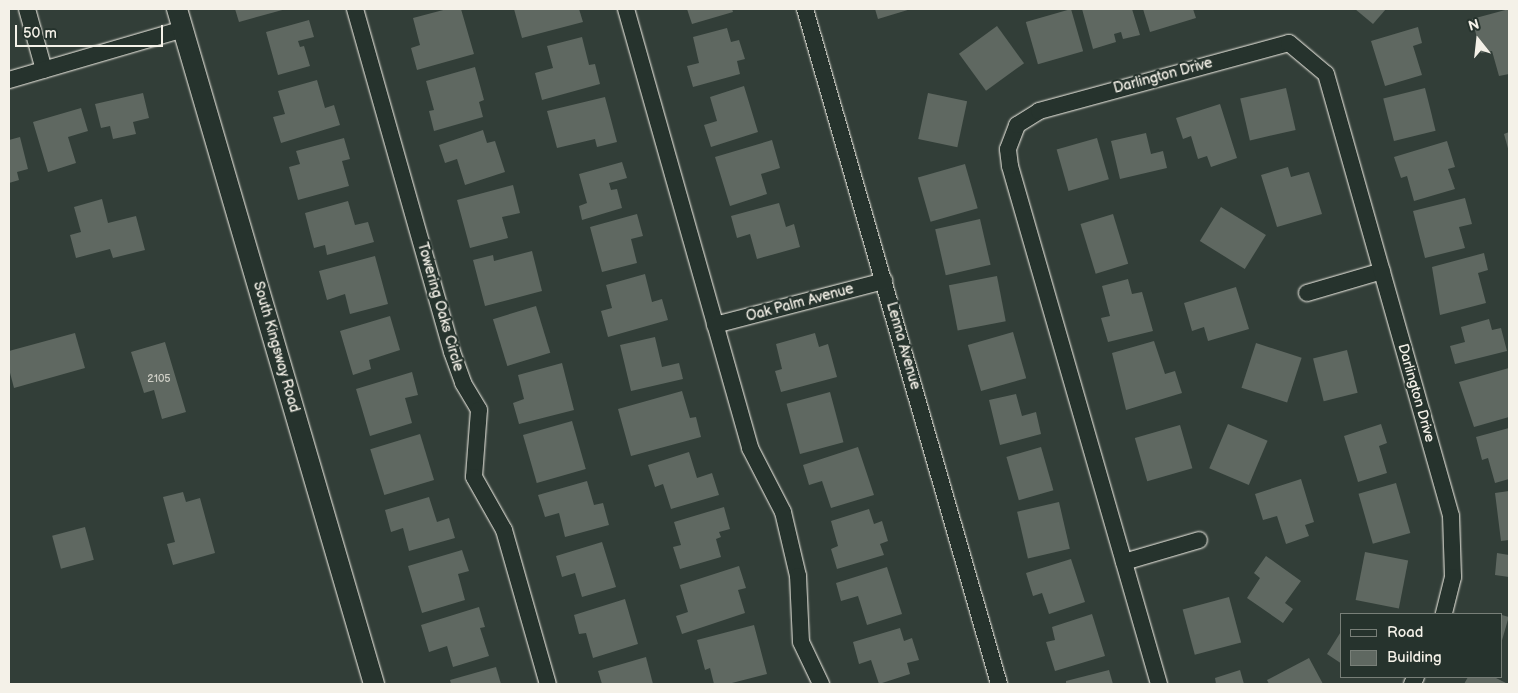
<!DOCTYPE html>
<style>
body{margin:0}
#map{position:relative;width:1518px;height:693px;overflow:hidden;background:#323e38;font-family:"Balsamiq Sans",sans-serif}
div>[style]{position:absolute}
.building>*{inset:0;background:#5f6861;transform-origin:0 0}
.roads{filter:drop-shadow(0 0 1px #f4f1e8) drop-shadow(0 0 1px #f4f1e8)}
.minor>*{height:16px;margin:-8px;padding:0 8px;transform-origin:8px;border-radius:8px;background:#26332d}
.tertiary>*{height:20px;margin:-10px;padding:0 10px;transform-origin:10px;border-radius:10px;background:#26332d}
span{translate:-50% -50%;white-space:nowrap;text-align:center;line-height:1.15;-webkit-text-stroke:4.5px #26332d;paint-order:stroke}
.number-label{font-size:11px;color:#cfcfc6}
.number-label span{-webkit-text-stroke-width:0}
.street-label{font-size:14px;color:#f4f1e8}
.frame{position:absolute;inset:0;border:10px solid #f4f1e8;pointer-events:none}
.legend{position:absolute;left:1340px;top:613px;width:162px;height:65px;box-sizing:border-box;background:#26332d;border:1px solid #787f78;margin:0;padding:6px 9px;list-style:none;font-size:15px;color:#f4f1e8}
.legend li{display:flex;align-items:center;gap:10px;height:25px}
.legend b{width:25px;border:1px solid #787f78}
.north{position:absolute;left:1453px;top:15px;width:50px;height:50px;-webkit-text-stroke:4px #26332d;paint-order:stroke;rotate:344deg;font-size:14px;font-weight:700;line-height:20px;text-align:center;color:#f4f1e8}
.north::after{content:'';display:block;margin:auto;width:18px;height:22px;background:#f4f1e8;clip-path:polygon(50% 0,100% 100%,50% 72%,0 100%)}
.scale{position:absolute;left:15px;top:25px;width:148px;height:22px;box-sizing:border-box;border:2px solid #f4f1e8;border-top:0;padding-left:6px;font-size:15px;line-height:18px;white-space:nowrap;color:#f4f1e8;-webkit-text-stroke:4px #26332d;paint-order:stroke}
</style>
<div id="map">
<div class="building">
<div style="clip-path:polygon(235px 9px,286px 9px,239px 22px)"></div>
<div style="clip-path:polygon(447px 9px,461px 9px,474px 54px,417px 70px,411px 48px,420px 45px,413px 18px)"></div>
<div style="clip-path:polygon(514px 9px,579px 9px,583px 22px,522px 38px)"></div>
<div style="clip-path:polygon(687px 9px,732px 9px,733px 12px,692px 24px)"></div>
<div style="clip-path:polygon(875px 9px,911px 9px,878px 19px)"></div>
<div style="left:1071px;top:9px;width:44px;height:47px;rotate:74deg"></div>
<div style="clip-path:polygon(1082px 9px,1132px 9px,1140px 35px,1123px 39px,1121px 32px,1114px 34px,1116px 42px,1093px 49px)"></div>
<div style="clip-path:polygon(1143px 9px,1193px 9px,1196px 18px,1150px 32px)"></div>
<div style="clip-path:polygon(1355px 9px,1386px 9px,1373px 24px)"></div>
<div style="clip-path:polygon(1509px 9px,1509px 74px,1499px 76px,1492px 51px,1481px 53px,1472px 19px)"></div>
<div style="clip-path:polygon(309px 20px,314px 37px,298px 41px,300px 47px,304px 46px,310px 66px,278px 75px,266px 32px)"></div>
<div style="left:997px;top:26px;width:46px;height:47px;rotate:54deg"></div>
<div style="clip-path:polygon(1418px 27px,1422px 43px,1413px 46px,1422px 75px,1385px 86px,1371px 41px)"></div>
<div style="clip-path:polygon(727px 28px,731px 42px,739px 40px,745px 59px,737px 61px,740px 74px,693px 87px,687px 66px,699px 63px,693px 37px)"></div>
<div style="clip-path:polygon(582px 37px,589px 65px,595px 64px,600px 84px,542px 100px,535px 73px,553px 68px,547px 46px)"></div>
<div style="clip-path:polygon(475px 67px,484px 100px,479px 102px,483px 117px,434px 131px,429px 111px,434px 110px,426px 81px)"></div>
<div style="clip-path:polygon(317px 80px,325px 108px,334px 105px,340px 125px,281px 143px,273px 117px,285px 114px,278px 91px)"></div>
<div style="clip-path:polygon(744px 86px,758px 132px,711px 147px,704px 125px,717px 121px,710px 97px)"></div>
<div style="left:1286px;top:88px;width:43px;height:47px;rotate:77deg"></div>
<div style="left:1425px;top:88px;width:44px;height:43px;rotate:76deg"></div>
<div style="clip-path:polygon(143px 93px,149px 118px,133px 122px,136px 134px,113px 139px,110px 126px,101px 128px,95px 104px)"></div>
<div style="left:928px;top:93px;width:40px;height:47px;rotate:12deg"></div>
<div style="clip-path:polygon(605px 97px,617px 142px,597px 147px,595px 139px,557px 148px,547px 111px)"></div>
<div style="clip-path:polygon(1220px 104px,1237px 158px,1211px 167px,1207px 156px,1198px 159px,1191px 136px,1183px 139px,1176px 118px)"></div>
<div style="clip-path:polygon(81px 108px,88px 131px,68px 137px,76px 163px,48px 172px,33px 122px)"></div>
<div style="clip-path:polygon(483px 130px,487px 143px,495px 141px,505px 172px,465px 185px,457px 159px,445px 163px,439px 145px)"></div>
<div style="clip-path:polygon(1509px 132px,1509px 152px,1504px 134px)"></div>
<div style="clip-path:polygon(1146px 133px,1151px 154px,1163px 151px,1167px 168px,1120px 179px,1111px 141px)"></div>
<div style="clip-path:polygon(20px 137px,28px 169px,17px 172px,19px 180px,9px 183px,9px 140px)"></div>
<div style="clip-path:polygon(344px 138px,350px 159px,342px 161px,349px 186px,298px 200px,289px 167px,300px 164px,296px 151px)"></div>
<div style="left:1097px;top:138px;width:43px;height:42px;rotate:74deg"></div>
<div style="clip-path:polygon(772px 140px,780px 168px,761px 174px,767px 194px,730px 206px,715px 157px)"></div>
<div style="clip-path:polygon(1447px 141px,1455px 167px,1448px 169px,1455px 189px,1414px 201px,1407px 176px,1401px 178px,1394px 157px)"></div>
<div style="clip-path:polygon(622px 162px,627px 178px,609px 183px,611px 190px,617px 189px,622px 208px,582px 220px,579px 206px,587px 203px,579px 174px)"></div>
<div style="left:965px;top:164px;width:46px;height:49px;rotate:74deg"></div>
<div style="clip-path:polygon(1288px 167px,1291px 177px,1309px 172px,1322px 214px,1277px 227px,1261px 175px)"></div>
<div style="clip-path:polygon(513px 185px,520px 213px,502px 217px,508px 238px,470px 248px,457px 200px)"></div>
<div style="clip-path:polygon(1465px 198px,1472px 224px,1459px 227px,1465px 248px,1425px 258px,1413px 211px)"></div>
<div style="clip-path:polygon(102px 199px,108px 223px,136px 216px,145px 250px,113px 258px,110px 249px,76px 258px,70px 235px,81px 232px,74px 207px)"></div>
<div style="clip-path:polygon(348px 201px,355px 225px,368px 222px,374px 242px,327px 255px,325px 245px,314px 248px,305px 213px)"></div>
<div style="clip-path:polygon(779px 203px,786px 227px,794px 224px,800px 247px,757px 259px,750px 234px,737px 238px,731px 216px)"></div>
<div style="left:1221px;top:207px;width:53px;height:40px;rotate:32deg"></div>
<div style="clip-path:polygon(637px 214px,643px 236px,631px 239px,637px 263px,602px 272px,590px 227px)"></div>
<div style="left:1113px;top:214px;width:52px;height:34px;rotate:73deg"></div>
<div style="left:980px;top:219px;width:47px;height:46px;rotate:77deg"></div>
<div style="clip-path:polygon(532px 251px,542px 291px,485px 306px,473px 260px,493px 255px,494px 261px)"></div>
<div style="clip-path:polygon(1484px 253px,1488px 270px,1478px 273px,1486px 303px,1440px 315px,1432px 267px)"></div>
<div style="clip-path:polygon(375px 256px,388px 304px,350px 314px,345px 294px,327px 300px,319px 271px)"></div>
<div style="clip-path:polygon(645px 274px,652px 302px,662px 299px,668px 320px,608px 337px,601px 311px,612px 308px,606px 285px)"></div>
<div style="left:997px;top:276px;width:46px;height:49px;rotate:79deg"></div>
<div style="clip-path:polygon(1128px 279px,1132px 294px,1142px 292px,1153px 331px,1108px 342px,1101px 318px,1110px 316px,1102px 286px)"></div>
<div style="clip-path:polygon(1236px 287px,1249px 329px,1208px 341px,1204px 327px,1192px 331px,1184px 303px)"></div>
<div style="left:536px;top:306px;width:49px;height:45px;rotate:73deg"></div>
<div style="clip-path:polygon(390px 316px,400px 350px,369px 360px,371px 369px,353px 375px,340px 331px)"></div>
<div style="clip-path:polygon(1489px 319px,1492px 330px,1501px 328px,1507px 351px,1455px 364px,1450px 346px,1465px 342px,1461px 327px)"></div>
<div style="left:1013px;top:332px;width:48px;height:47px;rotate:74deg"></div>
<div style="clip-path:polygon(75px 333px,85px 368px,14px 388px,9px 369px,9px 351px)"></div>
<div style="clip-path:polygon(815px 333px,819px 347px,828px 344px,837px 377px,781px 392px,775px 371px,782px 369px,776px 344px)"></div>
<div style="clip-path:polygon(655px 337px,662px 367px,679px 363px,683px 379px,631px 391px,620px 345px)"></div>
<div style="clip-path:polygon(1154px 341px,1165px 374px,1175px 371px,1182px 393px,1126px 410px,1112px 353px)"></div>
<div style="clip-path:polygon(165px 342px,186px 412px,162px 419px,154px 390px,144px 393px,131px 352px)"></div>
<div style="left:1256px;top:343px;width:48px;height:47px;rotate:18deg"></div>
<div style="left:1347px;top:350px;width:44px;height:35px;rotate:76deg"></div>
<div style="clip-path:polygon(562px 363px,574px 410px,519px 424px,513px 403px,524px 399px,518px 375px)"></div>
<div style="clip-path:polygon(1509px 368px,1509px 417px,1474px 427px,1459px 382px)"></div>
<div style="clip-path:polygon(412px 372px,418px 395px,405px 398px,412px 423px,370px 436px,356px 389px)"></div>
<div style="clip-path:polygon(682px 391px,690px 418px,696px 417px,701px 437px,631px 456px,618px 409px)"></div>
<div style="left:830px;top:392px;width:52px;height:45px;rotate:75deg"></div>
<div style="clip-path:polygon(1016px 394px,1022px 416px,1036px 412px,1041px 434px,1000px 445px,989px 400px)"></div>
<div style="left:572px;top:421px;width:50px;height:51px;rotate:74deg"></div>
<div style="left:1228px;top:424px;width:43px;height:48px;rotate:23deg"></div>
<div style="clip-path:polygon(1381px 424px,1387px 443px,1379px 446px,1387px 473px,1358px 482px,1344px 436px)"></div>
<div style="left:1180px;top:425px;width:45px;height:47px;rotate:74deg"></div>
<div style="clip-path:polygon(1509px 428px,1509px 479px,1495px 483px,1488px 458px,1482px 460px,1476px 437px)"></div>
<div style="left:420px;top:434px;width:48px;height:52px;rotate:73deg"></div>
<div style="clip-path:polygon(858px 447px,874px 495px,831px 508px,822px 481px,809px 485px,803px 465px)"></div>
<div style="left:1041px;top:447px;width:45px;height:36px;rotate:74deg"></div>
<div style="clip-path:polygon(689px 452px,697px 478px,712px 473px,719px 495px,671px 509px,663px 484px,655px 487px,648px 465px)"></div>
<div style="clip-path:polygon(1301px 479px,1314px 522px,1305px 525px,1309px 536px,1286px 544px,1277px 516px,1263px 520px,1255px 494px)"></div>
<div style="clip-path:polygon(587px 481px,594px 505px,603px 503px,609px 525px,565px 537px,559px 513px,545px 517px,538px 495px)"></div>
<div style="left:1396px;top:483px;width:52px;height:39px;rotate:74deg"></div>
<div style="clip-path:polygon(1509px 491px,1509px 540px,1501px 541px,1495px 493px)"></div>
<div style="clip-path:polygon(183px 492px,186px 502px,200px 498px,215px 553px,173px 565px,167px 544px,175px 542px,163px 497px)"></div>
<div style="clip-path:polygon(429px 497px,437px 522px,449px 518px,455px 538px,409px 551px,403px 528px,391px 532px,385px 510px)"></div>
<div style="left:1059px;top:502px;width:48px;height:43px;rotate:77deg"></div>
<div style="clip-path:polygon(724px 507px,730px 529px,719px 532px,721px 537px,716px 539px,721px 557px,680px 569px,673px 547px,681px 545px,674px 522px)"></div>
<div style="clip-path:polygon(869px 509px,874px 524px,882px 521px,888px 541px,880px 544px,884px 555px,837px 569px,831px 549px,838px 546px,831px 521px)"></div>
<div style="left:85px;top:527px;width:34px;height:34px;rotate:75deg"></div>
<div style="clip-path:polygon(602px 542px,616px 587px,582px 597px,575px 573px,562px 577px,556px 556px)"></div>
<div style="clip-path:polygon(462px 550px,469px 571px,458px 574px,465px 600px,422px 613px,408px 566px)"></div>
<div style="left:1365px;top:552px;width:44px;height:49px;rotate:11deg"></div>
<div style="clip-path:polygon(1497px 553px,1509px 555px,1509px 577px,1495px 575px)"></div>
<div style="clip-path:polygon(1266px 556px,1301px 581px,1285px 603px,1293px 609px,1283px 623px,1247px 598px,1260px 578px,1254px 573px)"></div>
<div style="clip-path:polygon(1071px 559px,1085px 602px,1049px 614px,1042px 593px,1033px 596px,1026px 573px)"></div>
<div style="clip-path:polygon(739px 566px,746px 588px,738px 590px,745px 613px,682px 634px,676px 616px,688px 612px,680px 585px)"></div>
<div style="clip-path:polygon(887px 567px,902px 614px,867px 625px,858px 596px,841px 601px,836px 583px)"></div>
<div style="left:1229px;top:597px;width:47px;height:48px;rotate:75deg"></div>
<div style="clip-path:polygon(625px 599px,638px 644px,593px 658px,586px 633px,579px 634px,574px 615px)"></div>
<div style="clip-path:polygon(479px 607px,485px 627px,480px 628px,489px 656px,453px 667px,447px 646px,429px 652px,421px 625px)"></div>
<div style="clip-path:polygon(1092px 614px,1105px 656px,1055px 671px,1046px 642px,1055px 640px,1052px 627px)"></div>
<div style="left:1502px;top:615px;width:7px;height:49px;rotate:16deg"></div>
<div style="clip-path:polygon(754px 625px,767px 674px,728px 684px,714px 684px,710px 668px,705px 670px,697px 640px)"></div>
<div style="clip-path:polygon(900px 628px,904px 641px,912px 638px,919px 660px,907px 663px,910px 674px,879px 684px,871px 660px,859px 664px,853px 642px)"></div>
<div style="clip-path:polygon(1342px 630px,1342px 664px,1327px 654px)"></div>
<div style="clip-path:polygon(646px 657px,653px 684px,602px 684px,598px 671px)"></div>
<div style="clip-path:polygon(1309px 658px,1323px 684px,1269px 684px,1267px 680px)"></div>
<div style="clip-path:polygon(496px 667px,501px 684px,451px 684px,450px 680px)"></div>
<div style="clip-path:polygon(1109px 670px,1113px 684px,1066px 684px,1066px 681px)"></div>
<div style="clip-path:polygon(1240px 670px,1244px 684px,1216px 684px,1215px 678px)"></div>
<div style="clip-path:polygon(1468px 677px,1494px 677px,1508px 684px,1464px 684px)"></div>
</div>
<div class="roads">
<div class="minor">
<div style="left:27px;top:9px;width:63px;rotate:74.4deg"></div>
<div style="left:355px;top:9px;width:356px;rotate:74.2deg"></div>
<div style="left:452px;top:352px;width:33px;rotate:70deg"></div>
<div style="left:463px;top:383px;width:31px;rotate:59deg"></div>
<div style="left:479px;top:410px;width:67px;rotate:94.3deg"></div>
<div style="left:474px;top:477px;width:61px;rotate:60.5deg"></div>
<div style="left:504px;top:530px;width:160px;rotate:74.1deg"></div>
<div style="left:626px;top:9px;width:456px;rotate:74.2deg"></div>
<div style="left:750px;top:448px;width:72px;rotate:62.7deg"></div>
<div style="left:783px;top:512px;width:66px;rotate:76.8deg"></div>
<div style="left:798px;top:576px;width:66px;rotate:87.4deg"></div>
<div style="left:801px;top:642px;width:47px;rotate:64.5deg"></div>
<div style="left:805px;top:9px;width:702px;rotate:73.96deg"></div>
<div style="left:9px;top:80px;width:181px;rotate:-16.3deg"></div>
<div style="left:1307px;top:293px;width:78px;rotate:-16.3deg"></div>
<div style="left:715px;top:325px;width:175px;rotate:-14.6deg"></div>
<div style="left:1124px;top:562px;width:78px;rotate:-16.3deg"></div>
<div style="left:1159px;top:684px;width:539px;rotate:-106.05deg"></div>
<div style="left:1010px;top:166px;width:17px;rotate:-97deg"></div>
<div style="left:1008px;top:149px;width:26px;rotate:-69deg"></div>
<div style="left:1017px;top:125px;width:26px;rotate:-32deg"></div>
<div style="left:1039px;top:111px;width:259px;rotate:-15.2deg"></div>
<div style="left:1289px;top:43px;width:48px;rotate:40deg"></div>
<div style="left:1326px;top:74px;width:459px;rotate:74.2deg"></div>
<div style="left:1451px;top:516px;width:61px;rotate:88.1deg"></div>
<div style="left:1453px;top:577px;width:38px;rotate:104deg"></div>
<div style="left:1412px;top:684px;width:8px;rotate:-60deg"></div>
</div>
<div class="tertiary">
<div style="left:177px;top:9px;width:703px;rotate:73.73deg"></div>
</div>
</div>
<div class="number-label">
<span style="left:159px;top:379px">2105</span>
</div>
<div class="street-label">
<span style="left:1163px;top:76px;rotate:-15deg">Darlington Drive</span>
<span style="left:800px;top:303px;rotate:-15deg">Oak Palm Avenue</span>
<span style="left:440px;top:307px;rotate:74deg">Towering Oaks Circle</span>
<span style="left:903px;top:346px;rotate:74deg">Lenna Avenue</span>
<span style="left:276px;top:347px;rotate:74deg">South Kingsway Road</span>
<span style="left:1416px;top:393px;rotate:74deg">Darlington Drive</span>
</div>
<div class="frame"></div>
<ul class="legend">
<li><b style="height:6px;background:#26332d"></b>Road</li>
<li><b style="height:14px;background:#5f6861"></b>Building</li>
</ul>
<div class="north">N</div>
<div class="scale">50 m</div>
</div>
